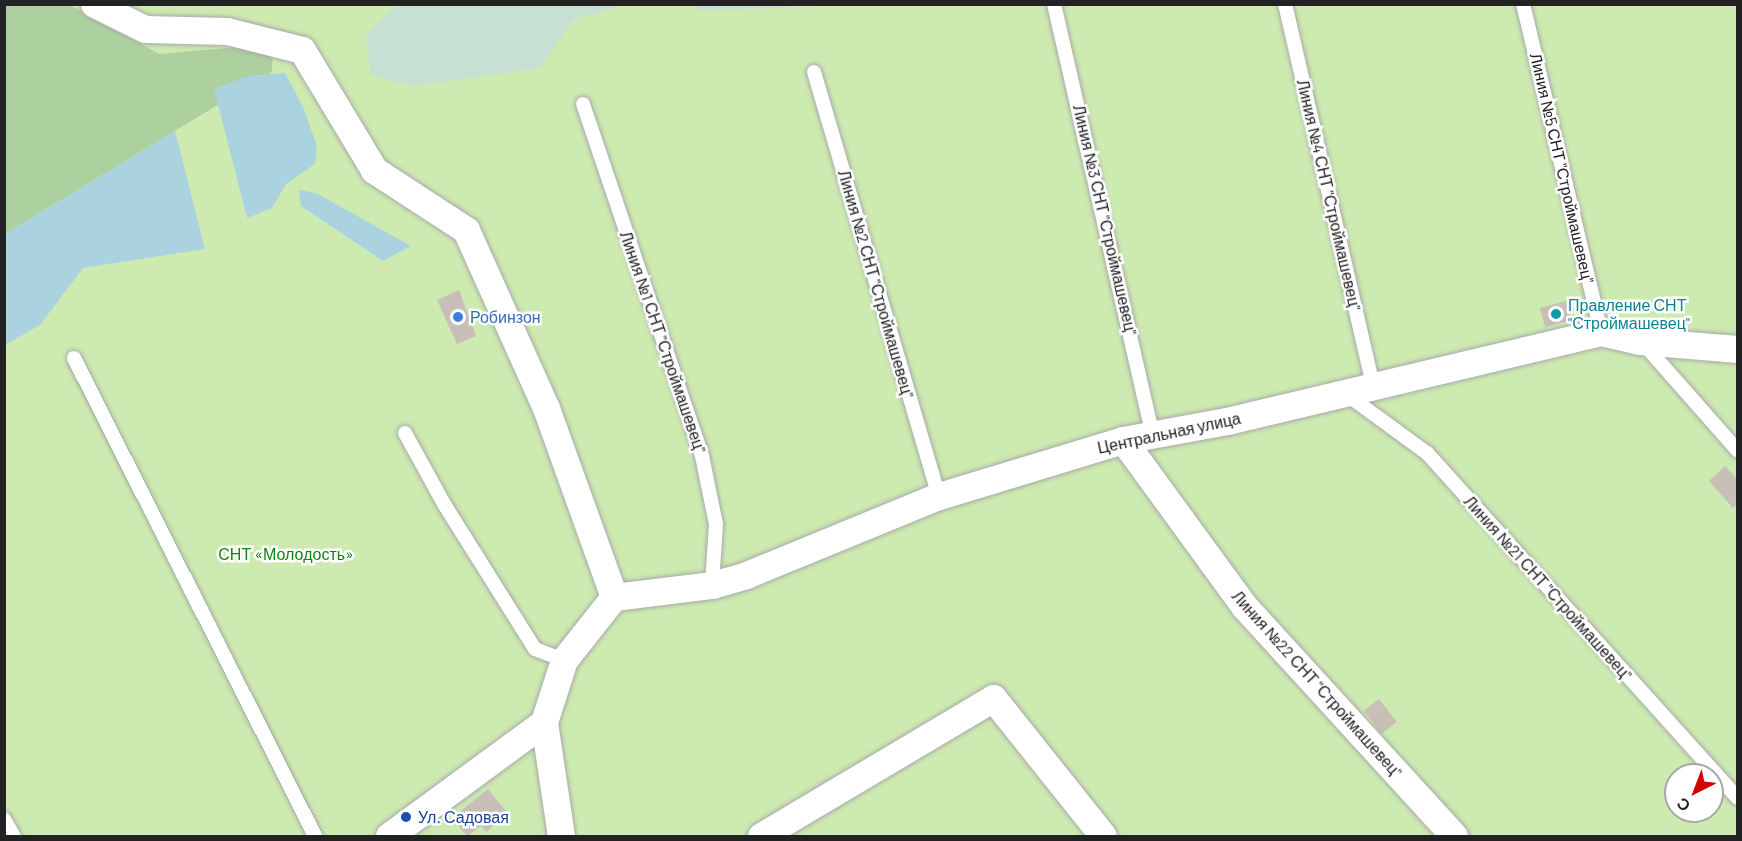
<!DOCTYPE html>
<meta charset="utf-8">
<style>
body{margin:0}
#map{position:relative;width:1742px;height:841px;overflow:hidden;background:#f2efe9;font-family:Barlow,sans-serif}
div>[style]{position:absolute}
.grass>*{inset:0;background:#cdebb0}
.forest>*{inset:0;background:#add19e}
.wetland>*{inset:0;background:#c6e0d4}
.water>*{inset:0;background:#aad3df}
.building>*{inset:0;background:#c7bfb8;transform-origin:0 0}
.roads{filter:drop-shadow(0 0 2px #a9a9a9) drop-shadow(0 0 2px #a9a9a9)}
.service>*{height:14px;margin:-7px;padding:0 7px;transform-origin:7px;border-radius:7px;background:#fff}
.minor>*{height:27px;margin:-13.5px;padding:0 13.5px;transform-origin:13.5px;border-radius:13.5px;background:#fff}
.dots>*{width:16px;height:16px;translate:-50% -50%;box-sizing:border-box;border:3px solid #fff;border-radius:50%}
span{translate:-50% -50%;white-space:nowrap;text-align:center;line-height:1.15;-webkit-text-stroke:5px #fff;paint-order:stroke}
.street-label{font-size:16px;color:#222}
.culture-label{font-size:16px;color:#0d838f}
.left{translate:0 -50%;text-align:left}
.shop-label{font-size:16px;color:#366cbe}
.park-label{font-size:16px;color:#0c8416}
.transit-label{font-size:16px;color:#164399}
.frame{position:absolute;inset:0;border:6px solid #222;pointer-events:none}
.north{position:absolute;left:1664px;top:763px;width:60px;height:60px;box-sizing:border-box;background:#fff;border:2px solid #a7a7a7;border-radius:50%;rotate:222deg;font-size:16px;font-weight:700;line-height:24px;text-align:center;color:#222}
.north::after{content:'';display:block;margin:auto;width:21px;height:27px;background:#d40000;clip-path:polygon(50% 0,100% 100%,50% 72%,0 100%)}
</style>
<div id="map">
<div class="grass">
<div style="clip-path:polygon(evenodd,5px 5px,1737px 5px,1737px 836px,5px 836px,5px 5px,1676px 775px,1712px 775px,1712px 811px,1676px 811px,1676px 775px)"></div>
</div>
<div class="forest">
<div style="clip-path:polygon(5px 5px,70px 5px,159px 54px,273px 44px,272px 72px,5px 234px)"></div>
</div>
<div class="wetland">
<div style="clip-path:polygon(397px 5px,397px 4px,627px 5px,574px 19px,540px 68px,411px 86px,371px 75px,366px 35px)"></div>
<div style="clip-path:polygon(689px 5px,852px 5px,703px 11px)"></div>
</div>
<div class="water">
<div style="clip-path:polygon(285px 73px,303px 107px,317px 146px,315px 164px,286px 184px,272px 208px,247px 218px,214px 89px,248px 76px)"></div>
<div style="clip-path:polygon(175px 131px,205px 249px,83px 268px,40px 325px,5px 345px,5px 234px)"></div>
<div style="clip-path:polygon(299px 190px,316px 193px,411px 246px,383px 261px,301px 206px)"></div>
</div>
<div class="building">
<div style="clip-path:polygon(459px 290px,476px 336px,457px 344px,437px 300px)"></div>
<div style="left:1566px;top:301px;width:20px;height:27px;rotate:75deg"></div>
<div style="clip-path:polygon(1725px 466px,1738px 480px,1738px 503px,1733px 508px,1709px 481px)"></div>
<div style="left:1379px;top:699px;width:29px;height:19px;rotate:52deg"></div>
<div style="clip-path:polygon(488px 789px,506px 811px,487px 832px,481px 826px,467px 836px,452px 818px)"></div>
</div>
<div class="roads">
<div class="service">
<div style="left:1054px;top:4px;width:443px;rotate:77.1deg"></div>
<div style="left:1285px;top:4px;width:392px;rotate:77deg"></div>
<div style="left:1523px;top:4px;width:337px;rotate:76.6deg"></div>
<div style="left:814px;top:72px;width:442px;rotate:73.6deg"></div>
<div style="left:583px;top:104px;width:372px;rotate:71.3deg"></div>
<div style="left:702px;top:456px;width:69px;rotate:78.4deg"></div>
<div style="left:716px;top:524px;width:61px;rotate:93.8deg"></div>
<div style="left:1642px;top:342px;width:145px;rotate:48.6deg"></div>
<div style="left:74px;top:358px;width:535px;rotate:63.24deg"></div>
<div style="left:1346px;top:394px;width:100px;rotate:36.1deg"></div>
<div style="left:1427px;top:453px;width:464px;rotate:48deg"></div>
<div style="left:405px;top:433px;width:81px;rotate:61.2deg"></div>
<div style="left:444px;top:504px;width:171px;rotate:57.9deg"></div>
<div style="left:535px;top:649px;width:31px;rotate:21deg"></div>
<div style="left:4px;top:819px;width:20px;rotate:60deg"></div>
</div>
<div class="minor">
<div style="left:94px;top:4px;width:57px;rotate:26.1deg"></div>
<div style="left:145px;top:29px;width:82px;rotate:1.4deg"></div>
<div style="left:227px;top:31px;width:77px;rotate:14.2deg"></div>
<div style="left:302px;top:50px;width:140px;rotate:59deg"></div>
<div style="left:374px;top:170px;width:110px;rotate:33.1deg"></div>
<div style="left:466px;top:230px;width:195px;rotate:65.8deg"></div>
<div style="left:546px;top:408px;width:201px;rotate:70.2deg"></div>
<div style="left:1123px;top:440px;width:207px;rotate:53.9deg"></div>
<div style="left:1245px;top:607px;width:310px;rotate:47.6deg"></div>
<div style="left:614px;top:597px;width:99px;rotate:-7deg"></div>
<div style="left:712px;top:585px;width:35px;rotate:-16deg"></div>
<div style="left:746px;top:575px;width:209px;rotate:-22.3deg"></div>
<div style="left:939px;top:496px;width:192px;rotate:-16.9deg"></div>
<div style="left:1123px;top:440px;width:106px;rotate:-10.4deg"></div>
<div style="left:1227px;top:421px;width:384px;rotate:-13.4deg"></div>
<div style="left:1601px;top:332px;width:40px;rotate:13deg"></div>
<div style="left:1640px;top:341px;width:98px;rotate:4.7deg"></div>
<div style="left:389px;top:836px;width:192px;rotate:-36.3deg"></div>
<div style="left:561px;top:836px;width:115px;rotate:-98.5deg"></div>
<div style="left:544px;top:722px;width:65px;rotate:-72.1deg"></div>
<div style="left:564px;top:660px;width:80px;rotate:-51.6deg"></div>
<div style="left:761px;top:836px;width:270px;rotate:-30.7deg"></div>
<div style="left:993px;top:698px;width:176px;rotate:51.4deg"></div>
</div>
</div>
<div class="dots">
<div style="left:1556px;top:314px;background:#0f9aa8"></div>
<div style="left:458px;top:317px;background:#3f7fe0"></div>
<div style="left:406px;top:817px;background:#1a4fb4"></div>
</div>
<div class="street-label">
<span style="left:1562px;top:168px;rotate:77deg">Линия №5 СНТ "Строймашевец"</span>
<span style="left:1329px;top:195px;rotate:77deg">Линия №4 СНТ "Строймашевец"</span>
<span style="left:1105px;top:220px;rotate:77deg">Линия №3 СНТ "Строймашевец"</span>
<span style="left:876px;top:284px;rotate:74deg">Линия №2 СНТ "Строймашевец"</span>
<span style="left:663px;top:342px;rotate:71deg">Линия №1 СНТ "Строймашевец"</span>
<span style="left:1169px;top:433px;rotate:-12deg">Центральная улица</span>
<span style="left:1548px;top:588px;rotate:48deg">Линия №21 СНТ "Строймашевец"</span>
<span style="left:1317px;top:684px;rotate:48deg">Линия №22 СНТ "Строймашевец"</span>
</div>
<div class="culture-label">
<span class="left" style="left:1568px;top:314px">Правление СНТ<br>"Строймашевец"</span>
</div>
<div class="shop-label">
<span class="left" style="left:470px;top:317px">Робинзон</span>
</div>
<div class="park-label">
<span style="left:286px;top:554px">СНТ «Молодость»</span>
</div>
<div class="transit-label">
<span class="left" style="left:418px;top:817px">Ул. Садовая</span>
</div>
<div class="frame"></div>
<div class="north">С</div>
</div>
